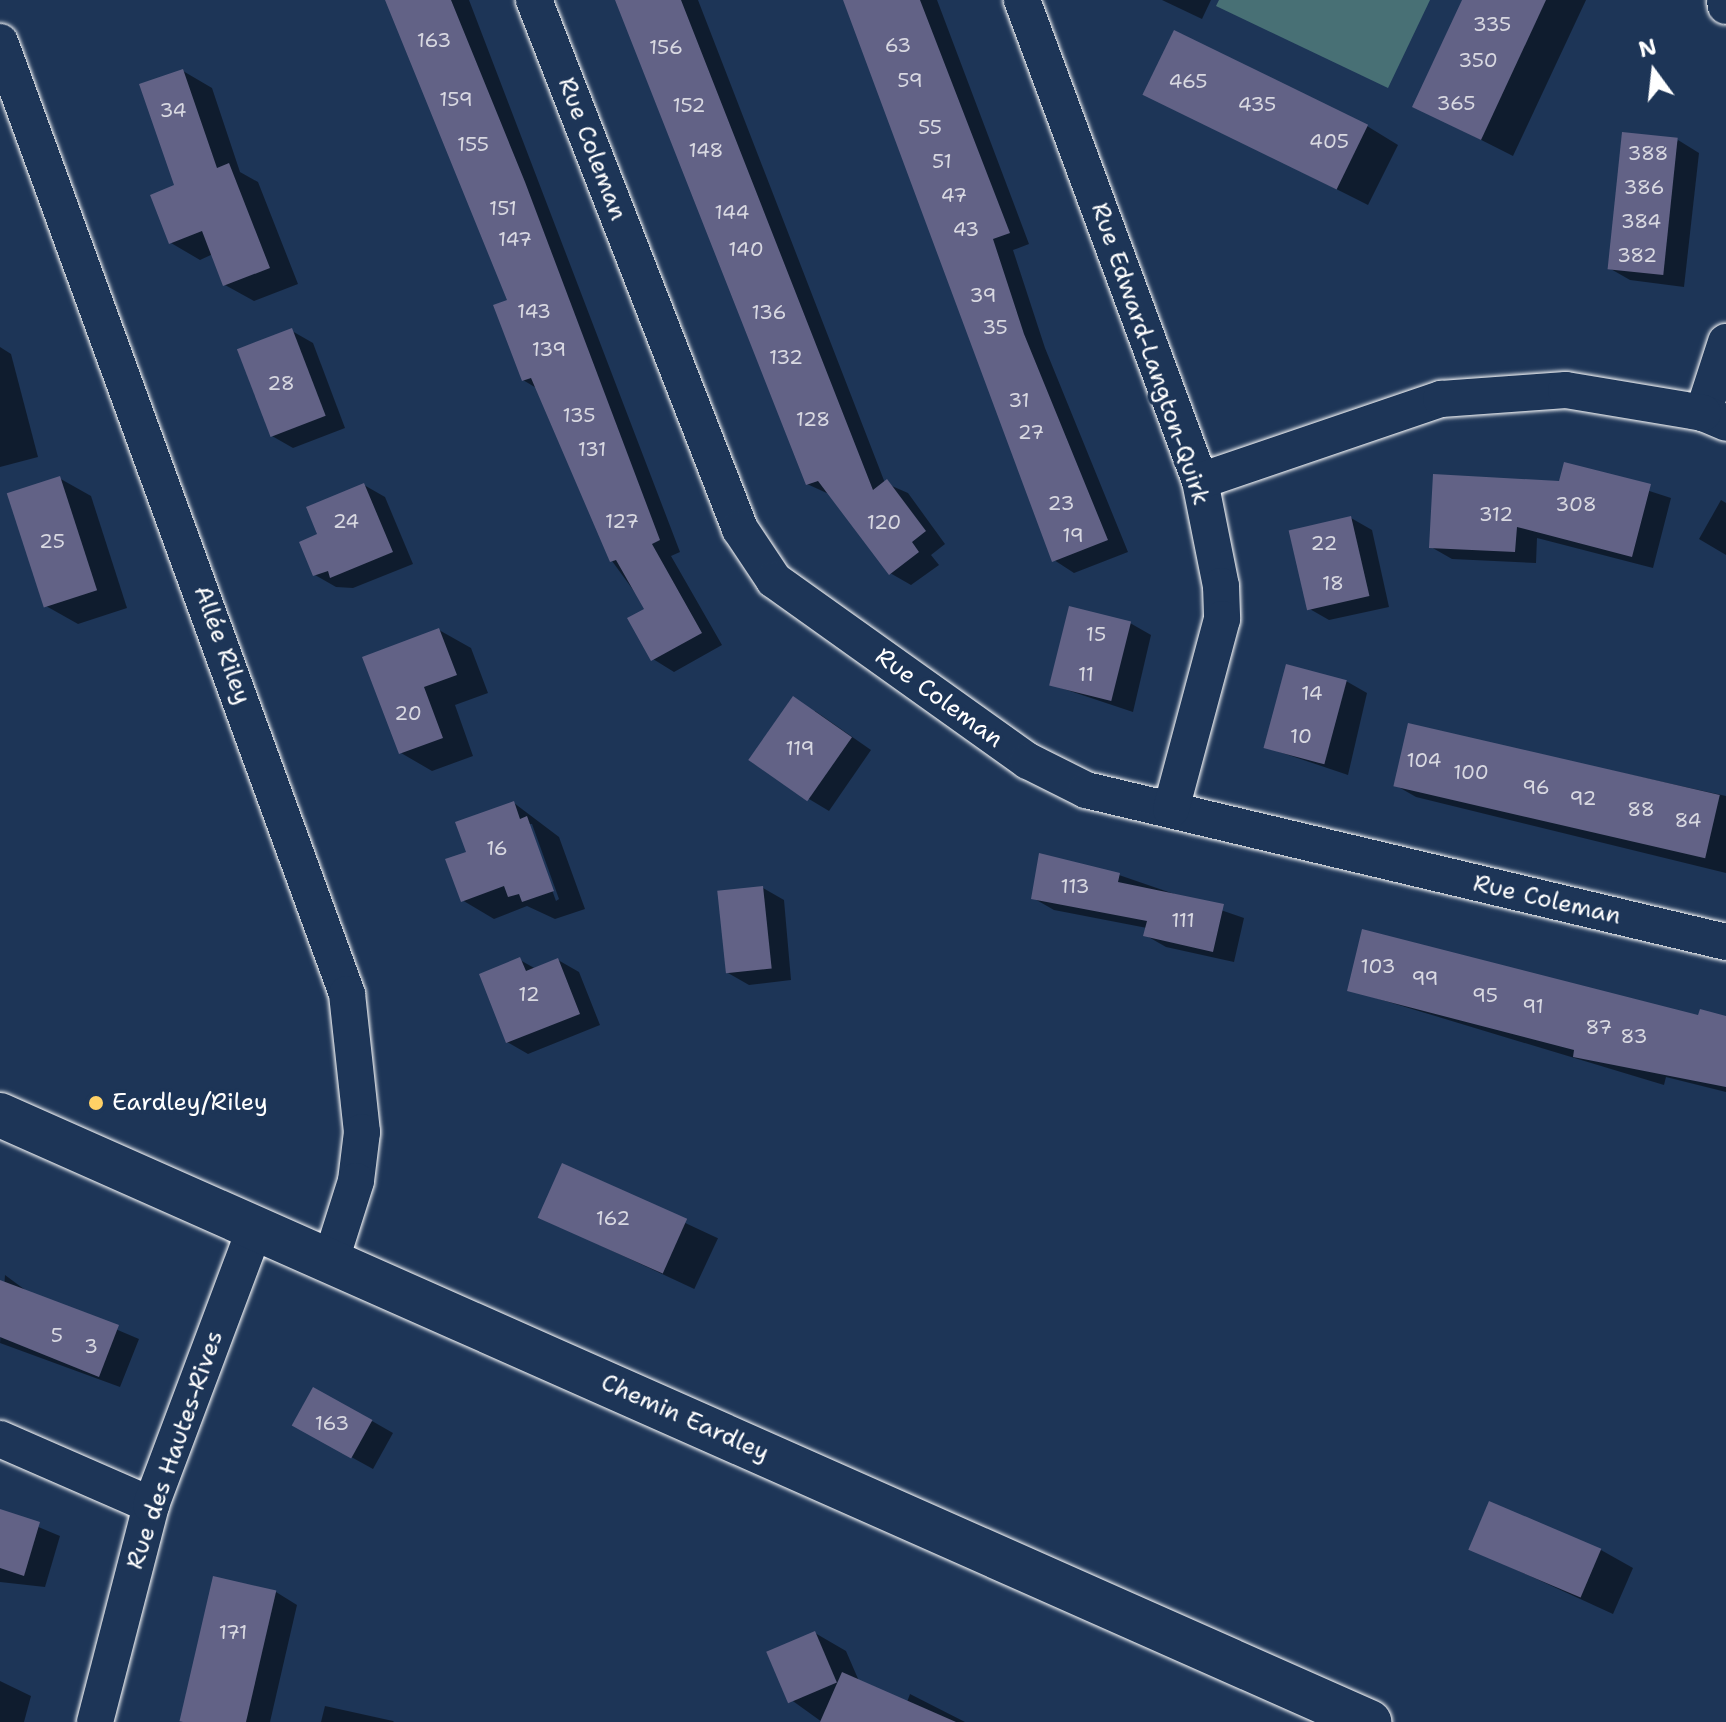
<!DOCTYPE html>
<meta charset="utf-8">
<style>
body{margin:0}
#map{position:relative;width:1726px;height:1722px;overflow:hidden;background:#1d3557;font-family:"Shantell Sans",sans-serif}
div>[style]{position:absolute}
.green>*{inset:0;background:#487075}
.shadow>*{inset:0;background:#0007;transform-origin:0 0}
.building>*{inset:0;background:#626286;transform-origin:0 0}
.roads{filter:drop-shadow(0 0 2px #fff) drop-shadow(0 0 2px #fff)}
.minor>*{height:36px;margin:-18px;padding:0 18px;transform-origin:18px;border-radius:18px;background:#1d3557}
.secondary>*{height:44px;margin:-22px;padding:0 22px;transform-origin:22px;border-radius:22px;background:#1d3557}
.dots>*{width:22px;height:22px;translate:-50% -50%;box-sizing:border-box;border:4px solid #1d3557;border-radius:50%}
span{translate:-50% -50%;white-space:nowrap;text-align:center;line-height:1.15;-webkit-text-stroke:7px #1d3557;paint-order:stroke}
.number-label{font-size:20px;color:#d8d8e1}
.number-label span{-webkit-text-stroke-width:0}
.street-label{font-size:24px;color:#fff}
.poi-label{font-size:24px;color:#fff}
.left{translate:0 -50%;text-align:left}
.north{position:absolute;left:1614px;top:32px;width:80px;height:80px;-webkit-text-stroke:6px #1d3557;paint-order:stroke;rotate:345deg;font-size:22px;font-weight:700;line-height:32px;text-align:center;color:#fff}
.north::after{content:'';display:block;margin:auto;width:28px;height:36px;background:#fff;clip-path:polygon(50% 0,100% 100%,50% 72%,0 100%)}
</style>
<div id="map">
<div class="green">
<div style="clip-path:polygon(1219px 0,1430px 0,1388px 88px,1216px 6px)"></div>
</div>
<div class="shadow">
<div style="clip-path:polygon(388px 0,469px 0,680px 552px,671px 556px,722px 645px,674px 672px,653px 659px,647px 609px,612px 561px,538px 389px,523px 380px,510px 301px)"></div>
<div style="clip-path:polygon(619px 0,698px 0,885px 483px,908px 493px,945px 544px,931px 555px,939px 565px,911px 585px,890px 573px,831px 495px,807px 484px)"></div>
<div style="clip-path:polygon(846px 0,937px 0,1029px 244px,1013px 250px,1045px 348px,1128px 552px,1074px 573px,1054px 560px)"></div>
<div style="clip-path:polygon(1162px 0,1211px 0,1202px 19px)"></div>
<div style="clip-path:polygon(1464px 0,1586px 0,1513px 156px,1414px 106px)"></div>
<div style="clip-path:polygon(183px 71px,212px 88px,240px 172px,258px 182px,298px 284px,254px 301px,225px 285px,213px 254px,200px 260px,171px 243px)"></div>
<div style="clip-path:polygon(1145px 93px,1367px 126px,1398px 145px,1368px 205px)"></div>
<div style="clip-path:polygon(1678px 140px,1699px 153px,1684px 287px,1630px 280px,1609px 268px)"></div>
<div style="clip-path:polygon(292px 331px,313px 343px,345px 428px,293px 448px,272px 436px)"></div>
<div style="clip-path:polygon(0 347px,11px 354px,38px 457px,0 467px)"></div>
<div style="clip-path:polygon(1566px 464px,1671px 498px,1653px 568px,1537px 538px,1536px 563px,1452px 559px,1431px 547px,1561px 483px)"></div>
<div style="clip-path:polygon(59px 478px,91px 496px,127px 608px,78px 624px,46px 606px)"></div>
<div style="clip-path:polygon(364px 485px,385px 497px,413px 564px,353px 588px,336px 587px,315px 575px,320px 536px)"></div>
<div style="clip-path:polygon(1721px 500px,1726px 503px,1726px 555px,1699px 539px)"></div>
<div style="clip-path:polygon(1351px 518px,1372px 530px,1389px 607px,1329px 620px,1308px 608px)"></div>
<div style="clip-path:polygon(1130px 623px,1151px 635px,1133px 712px,1052px 685px)"></div>
<div style="clip-path:polygon(439px 630px,471px 648px,488px 693px,455px 705px,473px 756px,432px 771px,401px 753px)"></div>
<div style="clip-path:polygon(1346px 681px,1367px 693px,1348px 775px,1268px 748px)"></div>
<div style="clip-path:polygon(815px 711px,871px 750px,829px 811px,809px 799px)"></div>
<div style="clip-path:polygon(1410px 726px,1726px 796px,1726px 873px,1416px 797px,1395px 785px)"></div>
<div style="clip-path:polygon(evenodd,514px 803px,559px 837px,585px 909px,555px 919px,527px 906px,494px 919px,462px 900px,468px 853px,514px 803px,528px 824px,532px 824px,559px 899px,556px 901px,528px 824px)"></div>
<div style="clip-path:polygon(1119px 875px,1244px 918px,1234px 962px,1166px 947px,1145px 935px,1147px 928px,1054px 910px,1033px 898px)"></div>
<div style="clip-path:polygon(763px 888px,784px 900px,791px 980px,749px 985px,728px 973px)"></div>
<div style="clip-path:polygon(520px 960px,536px 969px,558px 960px,579px 972px,600px 1025px,528px 1054px,507px 1042px)"></div>
<div style="clip-path:polygon(1349px 990px,1726px 1018px,1726px 1092px,1666px 1077px,1664px 1085px)"></div>
<div style="left:563px;top:1166px;width:171px;height:56px;rotate:25deg"></div>
<div style="clip-path:polygon(5px 1275px,28px 1292px,139px 1339px,120px 1387px,0 1343px)"></div>
<div style="clip-path:polygon(372px 1421px,393px 1433px,373px 1469px,315px 1437px)"></div>
<div style="clip-path:polygon(0 1511px,60px 1536px,45px 1587px,0 1582px)"></div>
<div style="clip-path:polygon(1471px 1549px,1601px 1550px,1633px 1568px,1613px 1614px)"></div>
<div style="clip-path:polygon(276px 1592px,297px 1605px,270px 1722px,187px 1722px)"></div>
<div style="clip-path:polygon(815px 1633px,846px 1651px,859px 1681px,907px 1702px,910px 1694px,965px 1722px,822px 1722px,790px 1699px)"></div>
<div style="clip-path:polygon(0 1681px,31px 1696px,24px 1722px,0 1722px)"></div>
<div style="clip-path:polygon(325px 1706px,393px 1721px,394px 1722px,321px 1722px)"></div>
</div>
<div class="building">
<div style="clip-path:polygon(385px 0,451px 0,525px 182px,660px 540px,652px 544px,702px 633px,651px 661px,627px 618px,644px 609px,616px 560px,610px 562px,531px 378px,522px 381px,493px 305px,507px 300px)"></div>
<div style="clip-path:polygon(615px 0,681px 0,873px 490px,887px 479px,926px 531px,912px 542px,919px 552px,889px 575px,818px 481px,806px 485px)"></div>
<div style="clip-path:polygon(843px 0,920px 0,1010px 233px,993px 239px,1024px 334px,1108px 540px,1052px 562px)"></div>
<div style="clip-path:polygon(1462px 0,1546px 0,1481px 140px,1412px 107px)"></div>
<div style="left:1174px;top:30px;width:216px;height:72px;rotate:26deg"></div>
<div style="clip-path:polygon(183px 69px,217px 168px,229px 163px,270px 268px,223px 286px,202px 231px,169px 244px,150px 195px,174px 185px,139px 84px)"></div>
<div style="left:1622px;top:132px;width:56px;height:138px;rotate:6deg"></div>
<div style="left:292px;top:328px;width:94px;height:59px;rotate:69deg"></div>
<div style="clip-path:polygon(1564px 462px,1651px 484px,1632px 557px,1517px 527px,1515px 552px,1429px 548px,1433px 474px,1559px 481px)"></div>
<div style="left:60px;top:476px;width:120px;height:56px;rotate:72deg"></div>
<div style="clip-path:polygon(364px 483px,393px 552px,330px 578px,328px 571px,313px 576px,299px 542px,317px 534px,306px 507px)"></div>
<div style="left:1351px;top:516px;width:82px;height:64px;rotate:77deg"></div>
<div style="left:1069px;top:606px;width:64px;height:82px;rotate:14deg"></div>
<div style="clip-path:polygon(439px 628px,457px 675px,424px 687px,443px 738px,399px 754px,362px 657px)"></div>
<div style="left:1286px;top:664px;width:63px;height:87px;rotate:15deg"></div>
<div style="left:793px;top:696px;width:72px;height:78px;rotate:35deg"></div>
<div style="left:1408px;top:723px;width:320px;height:65px;rotate:13deg"></div>
<div style="clip-path:polygon(514px 801px,520px 819px,527px 816px,554px 891px,522px 902px,519px 894px,508px 897px,504px 886px,461px 902px,445px 859px,466px 852px,455px 822px)"></div>
<div style="clip-path:polygon(1039px 853px,1120px 873px,1118px 882px,1224px 904px,1213px 952px,1143px 936px,1147px 921px,1031px 899px)"></div>
<div style="left:763px;top:886px;width:83px;height:46px;rotate:84deg"></div>
<div style="clip-path:polygon(1362px 929px,1698px 1015px,1700px 1009px,1726px 1016px,1726px 1087px,1573px 1057px,1574px 1050px,1347px 991px)"></div>
<div style="clip-path:polygon(520px 957px,526px 971px,558px 958px,580px 1014px,506px 1043px,479px 974px)"></div>
<div style="left:562px;top:1163px;width:137px;height:60px;rotate:24deg"></div>
<div style="clip-path:polygon(0 1280px,119px 1325px,99px 1377px,0 1337px)"></div>
<div style="left:313px;top:1387px;width:68px;height:44px;rotate:29deg"></div>
<div style="left:1489px;top:1501px;width:122px;height:53px;rotate:23deg"></div>
<div style="clip-path:polygon(0 1509px,40px 1522px,24px 1576px,0 1568px)"></div>
<div style="left:213px;top:1576px;width:65px;height:149px;rotate:13deg"></div>
<div style="left:815px;top:1631px;width:56px;height:53px;rotate:67deg"></div>
<div style="clip-path:polygon(842px 1672px,956px 1722px,820px 1722px)"></div>
</div>
<div class="roads">
<div class="minor">
<div style="left:534px;top:0;width:568px;rotate:68.72deg"></div>
<div style="left:740px;top:529px;width:61px;rotate:56.3deg"></div>
<div style="left:774px;top:580px;width:312px;rotate:35.5deg"></div>
<div style="left:1028px;top:761px;width:65px;rotate:26.6deg"></div>
<div style="left:1086px;top:790px;width:658px;rotate:13.36deg"></div>
<div style="left:1022px;top:0;width:513px;rotate:69.69deg"></div>
<div style="left:1200px;top:481px;width:107px;rotate:78.7deg"></div>
<div style="left:1221px;top:586px;width:33px;rotate:88deg"></div>
<div style="left:1222px;top:619px;width:197px;rotate:105deg"></div>
<div style="left:1725px;top:0;width:6px;rotate:81deg"></div>
<div style="left:0;top:42px;width:1013px;rotate:69.97deg"></div>
<div style="left:347px;top:994px;width:139px;rotate:83.8deg"></div>
<div style="left:362px;top:1132px;width:49px;rotate:97deg"></div>
<div style="left:356px;top:1181px;width:83px;rotate:107.6deg"></div>
<div style="left:1726px;top:342px;width:75px;rotate:107.9deg"></div>
<div style="left:1703px;top:413px;width:25px;rotate:23deg"></div>
<div style="left:1200px;top:481px;width:255px;rotate:-18.8deg"></div>
<div style="left:1441px;top:399px;width:125px;rotate:-4.1deg"></div>
<div style="left:1566px;top:390px;width:139px;rotate:9.5deg"></div>
<div style="left:0;top:1439px;width:165px;rotate:23.6deg"></div>
<div style="left:95px;top:1722px;width:224px;rotate:-75.5deg"></div>
<div style="left:151px;top:1505px;width:295px;rotate:-69.4deg"></div>
</div>
<div class="secondary">
<div style="left:0;top:1115px;width:1498px;rotate:23.91deg"></div>
</div>
</div>
<div class="dots">
<div style="left:96px;top:1103px;background:#ffd166"></div>
</div>
<div class="number-label">
<span style="left:1492px;top:24px">335</span>
<span style="left:434px;top:40px">163</span>
<span style="left:898px;top:45px">63</span>
<span style="left:666px;top:47px">156</span>
<span style="left:1478px;top:60px">350</span>
<span style="left:910px;top:80px">59</span>
<span style="left:1188px;top:81px">465</span>
<span style="left:456px;top:99px">159</span>
<span style="left:1456px;top:103px">365</span>
<span style="left:1257px;top:104px">435</span>
<span style="left:689px;top:105px">152</span>
<span style="left:173px;top:110px">34</span>
<span style="left:930px;top:127px">55</span>
<span style="left:1329px;top:141px">405</span>
<span style="left:473px;top:144px">155</span>
<span style="left:706px;top:150px">148</span>
<span style="left:1648px;top:153px">388</span>
<span style="left:942px;top:161px">51</span>
<span style="left:1644px;top:187px">386</span>
<span style="left:954px;top:195px">47</span>
<span style="left:503px;top:208px">151</span>
<span style="left:732px;top:212px">144</span>
<span style="left:1641px;top:221px">384</span>
<span style="left:966px;top:229px">43</span>
<span style="left:515px;top:239px">147</span>
<span style="left:746px;top:249px">140</span>
<span style="left:1637px;top:255px">382</span>
<span style="left:983px;top:295px">39</span>
<span style="left:534px;top:311px">143</span>
<span style="left:769px;top:312px">136</span>
<span style="left:995px;top:327px">35</span>
<span style="left:549px;top:349px">139</span>
<span style="left:786px;top:357px">132</span>
<span style="left:281px;top:383px">28</span>
<span style="left:1019px;top:400px">31</span>
<span style="left:579px;top:415px">135</span>
<span style="left:813px;top:419px">128</span>
<span style="left:1031px;top:432px">27</span>
<span style="left:592px;top:449px">131</span>
<span style="left:1061px;top:503px">23</span>
<span style="left:1576px;top:504px">308</span>
<span style="left:1496px;top:514px">312</span>
<span style="left:346px;top:521px">24</span>
<span style="left:622px;top:521px">127</span>
<span style="left:884px;top:522px">120</span>
<span style="left:1073px;top:535px">19</span>
<span style="left:52px;top:541px">25</span>
<span style="left:1324px;top:543px">22</span>
<span style="left:1333px;top:583px">18</span>
<span style="left:1096px;top:634px">15</span>
<span style="left:1086px;top:674px">11</span>
<span style="left:1312px;top:693px">14</span>
<span style="left:408px;top:713px">20</span>
<span style="left:1301px;top:736px">10</span>
<span style="left:800px;top:748px">119</span>
<span style="left:1424px;top:760px">104</span>
<span style="left:1471px;top:772px">100</span>
<span style="left:1536px;top:787px">96</span>
<span style="left:1583px;top:798px">92</span>
<span style="left:1641px;top:809px">88</span>
<span style="left:1688px;top:820px">84</span>
<span style="left:497px;top:848px">16</span>
<span style="left:1075px;top:886px">113</span>
<span style="left:1183px;top:920px">111</span>
<span style="left:1378px;top:966px">103</span>
<span style="left:1425px;top:978px">99</span>
<span style="left:529px;top:994px">12</span>
<span style="left:1485px;top:995px">95</span>
<span style="left:1533px;top:1006px">91</span>
<span style="left:1599px;top:1027px">87</span>
<span style="left:1634px;top:1036px">83</span>
<span style="left:613px;top:1218px">162</span>
<span style="left:57px;top:1335px">5</span>
<span style="left:91px;top:1346px">3</span>
<span style="left:332px;top:1423px">163</span>
<span style="left:233px;top:1632px">171</span>
</div>
<div class="street-label">
<span style="left:592px;top:149px;rotate:69deg">Rue Coleman</span>
<span style="left:1150px;top:354px;rotate:71deg">Rue Edward-Langton-Quirk</span>
<span style="left:222px;top:645px;rotate:70deg">Allée Riley</span>
<span style="left:939px;top:698px;rotate:36deg">Rue Coleman</span>
<span style="left:1547px;top:900px;rotate:13deg">Rue Coleman</span>
<span style="left:685px;top:1418px;rotate:24deg">Chemin Eardley</span>
<span style="left:175px;top:1450px;rotate:-71deg">Rue des Hautes-Rives</span>
</div>
<div class="poi-label">
<span class="left" style="left:112px;top:1103px">Eardley/Riley</span>
</div>
<div class="north">N</div>
</div>
